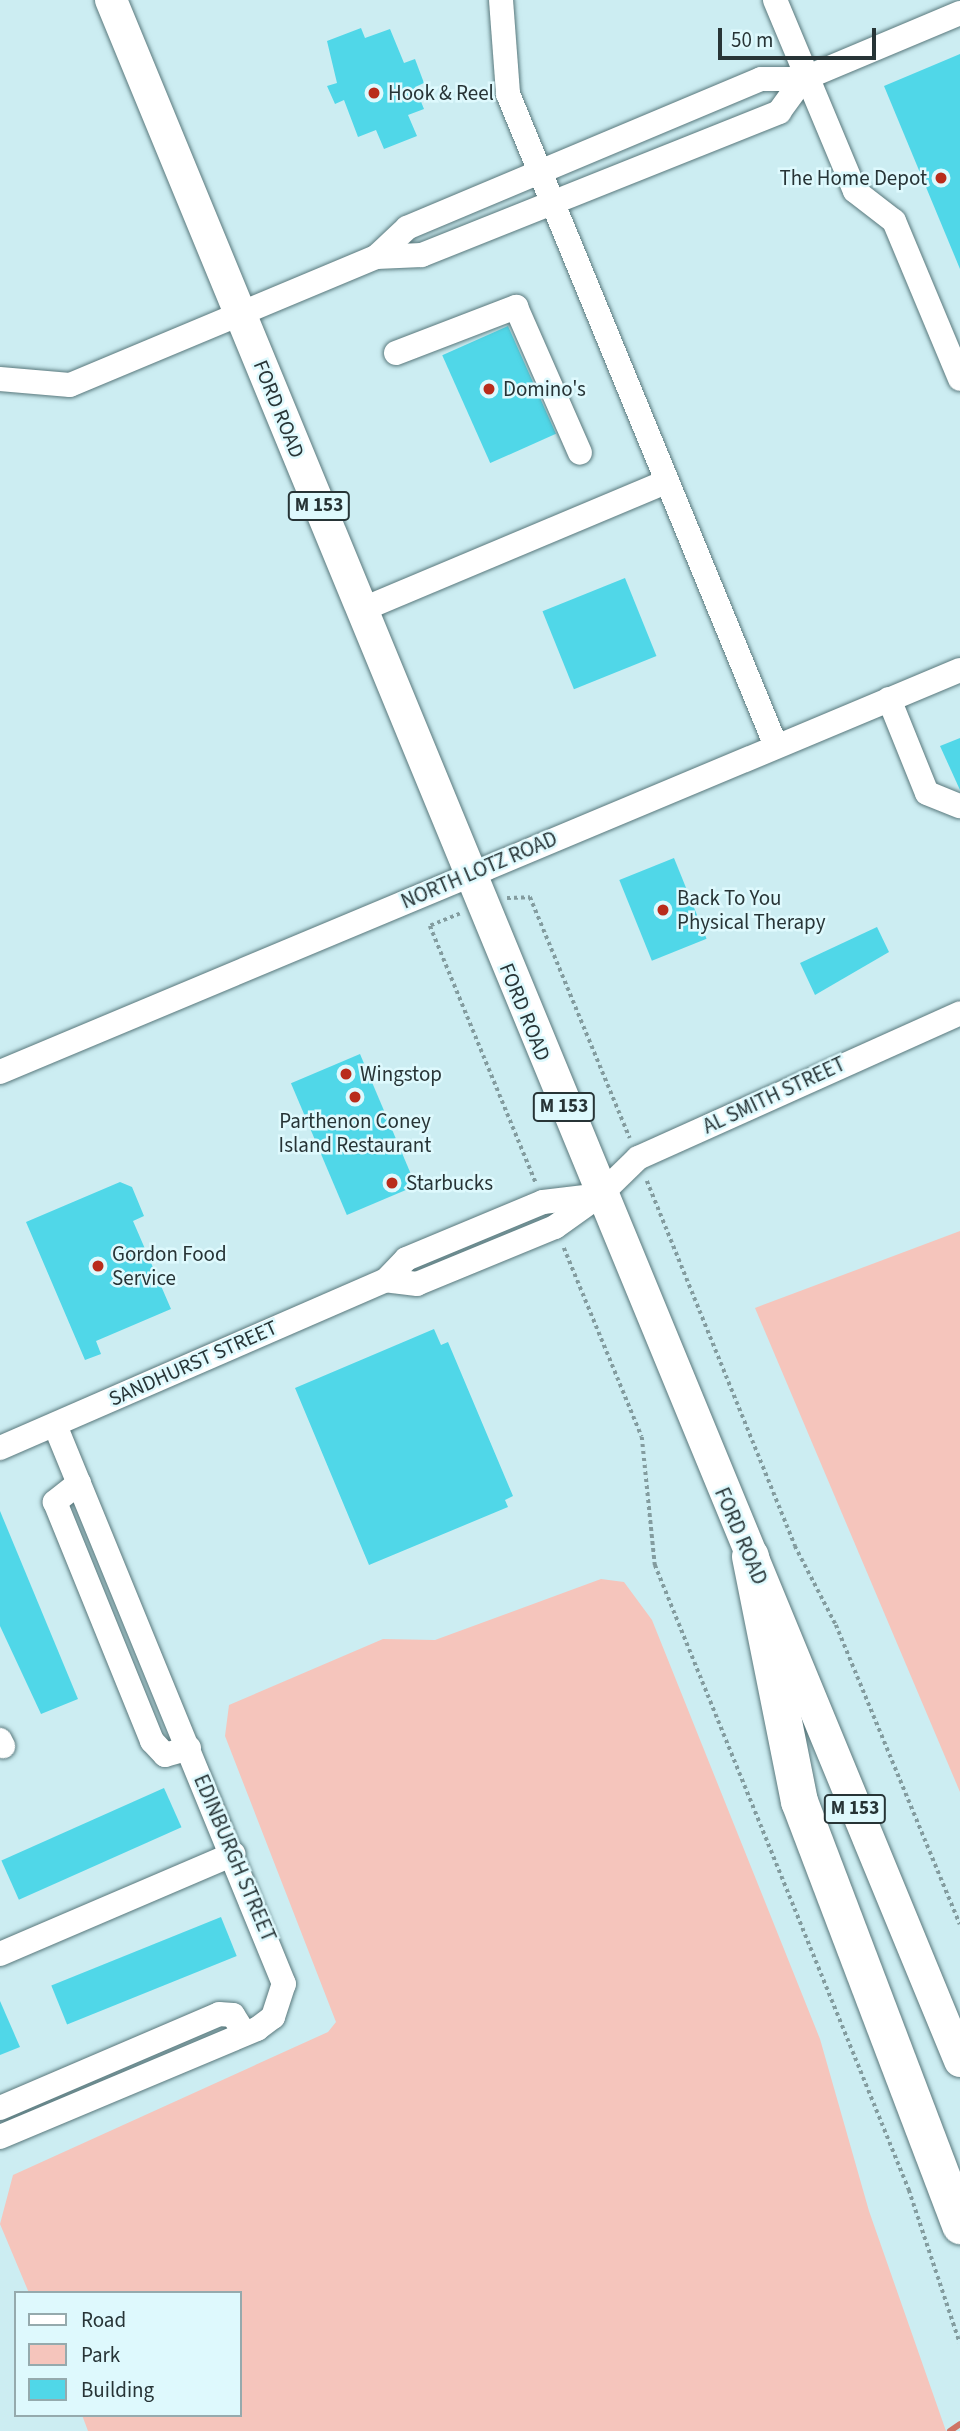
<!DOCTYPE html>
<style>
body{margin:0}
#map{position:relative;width:960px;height:2431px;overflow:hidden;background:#ccedf2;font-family:"Source Sans 3",sans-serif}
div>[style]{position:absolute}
.green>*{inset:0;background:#f5c5bc}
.stream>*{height:6px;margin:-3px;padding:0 3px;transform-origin:3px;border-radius:3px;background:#cf7465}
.building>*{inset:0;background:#50d7e8;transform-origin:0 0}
.path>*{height:3.5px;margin-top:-1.75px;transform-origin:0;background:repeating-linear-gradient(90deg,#839c9f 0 3.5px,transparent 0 7px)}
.roads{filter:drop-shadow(0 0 2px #59787c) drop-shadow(0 0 2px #59787c)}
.minor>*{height:24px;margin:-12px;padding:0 12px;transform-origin:12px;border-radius:12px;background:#fff}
.major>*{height:32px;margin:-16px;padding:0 16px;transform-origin:16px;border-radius:16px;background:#fff}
.highway>*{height:37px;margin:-18.5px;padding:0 18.5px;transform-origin:18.5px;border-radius:18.5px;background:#fff}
.dots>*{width:19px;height:19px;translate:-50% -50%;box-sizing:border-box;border:4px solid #def9fd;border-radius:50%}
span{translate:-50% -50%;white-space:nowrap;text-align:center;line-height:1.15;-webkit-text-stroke:5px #def9fd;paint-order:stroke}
.shield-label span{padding:2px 5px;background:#def9fd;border:2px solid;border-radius:5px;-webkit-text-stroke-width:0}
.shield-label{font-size:19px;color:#273436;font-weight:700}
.poi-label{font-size:21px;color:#273436}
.left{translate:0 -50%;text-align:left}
.right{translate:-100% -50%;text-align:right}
.street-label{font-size:21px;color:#273436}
.legend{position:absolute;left:14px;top:2291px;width:228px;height:126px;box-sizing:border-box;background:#def9fd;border:2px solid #95aaad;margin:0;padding:9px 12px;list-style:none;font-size:21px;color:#273436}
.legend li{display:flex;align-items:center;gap:14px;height:35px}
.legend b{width:35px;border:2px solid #95aaad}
.scale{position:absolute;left:718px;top:28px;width:158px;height:32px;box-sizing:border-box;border:4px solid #273436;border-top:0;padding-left:9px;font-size:21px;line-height:24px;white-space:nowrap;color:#273436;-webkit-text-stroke:5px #def9fd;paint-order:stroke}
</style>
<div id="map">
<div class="green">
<div style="clip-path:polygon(960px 1231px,960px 1792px,755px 1308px)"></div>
<div style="clip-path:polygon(601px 1579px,624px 1582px,652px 1620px,820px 2039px,869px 2211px,946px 2431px,88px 2431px,82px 2415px,240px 2415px,240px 2293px,29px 2293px,0 2224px,13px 2175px,328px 2032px,336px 2022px,225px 1736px,229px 1705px,383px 1639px,435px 1640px)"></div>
</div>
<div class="stream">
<div style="left:950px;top:2431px;width:12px;rotate:-35deg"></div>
</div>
<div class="building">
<div style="clip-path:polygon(361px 28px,365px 38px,390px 29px,404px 63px,415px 59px,424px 83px,415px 87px,424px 109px,408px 115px,417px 136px,384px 149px,376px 130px,358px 137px,344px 100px,335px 104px,327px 86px,337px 83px,327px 41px)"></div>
<div style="clip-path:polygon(960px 54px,960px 269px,884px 86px)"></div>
<div style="left:508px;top:326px;width:118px;height:72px;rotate:66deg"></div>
<div style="left:625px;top:578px;width:84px;height:89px;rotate:68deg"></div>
<div style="clip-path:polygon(960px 738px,960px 790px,940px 746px)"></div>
<div style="left:674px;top:858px;width:87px;height:59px;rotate:68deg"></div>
<div style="clip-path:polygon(877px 927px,889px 952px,815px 995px,800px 963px)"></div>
<div style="left:360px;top:1054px;width:143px;height:75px;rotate:67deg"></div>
<div style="clip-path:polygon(120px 1182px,132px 1187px,144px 1216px,133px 1221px,171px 1309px,96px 1341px,101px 1354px,85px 1360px,26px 1222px)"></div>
<div style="clip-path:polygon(434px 1329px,441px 1345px,448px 1342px,513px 1496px,505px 1500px,508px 1507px,369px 1565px,295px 1388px)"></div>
<div style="clip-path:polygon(0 1511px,78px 1699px,41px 1714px,0 1626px)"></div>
<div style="left:164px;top:1788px;width:43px;height:178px;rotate:66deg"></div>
<div style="left:221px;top:1917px;width:42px;height:183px;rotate:68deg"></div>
<div style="clip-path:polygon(0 2001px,20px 2047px,0 2055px)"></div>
</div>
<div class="path">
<div style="left:507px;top:898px;width:23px;rotate:-2deg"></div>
<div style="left:530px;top:897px;width:261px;rotate:67.5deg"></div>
<div style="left:460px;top:914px;width:32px;rotate:158deg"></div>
<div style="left:430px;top:926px;width:278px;rotate:67.6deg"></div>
<div style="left:647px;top:1181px;width:394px;rotate:67.9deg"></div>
<div style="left:795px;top:1546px;width:89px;rotate:62.6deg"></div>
<div style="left:836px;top:1625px;width:324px;rotate:67.5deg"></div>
<div style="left:564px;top:1248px;width:204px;rotate:67.6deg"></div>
<div style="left:642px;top:1437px;width:129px;rotate:84.2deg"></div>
<div style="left:655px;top:1565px;width:675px;rotate:67.88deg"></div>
<div style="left:909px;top:2190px;width:161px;rotate:71.6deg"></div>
</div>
<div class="roads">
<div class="minor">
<div style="left:501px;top:0;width:94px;rotate:85.7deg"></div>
<div style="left:508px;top:94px;width:705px;rotate:67.66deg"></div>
<div style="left:775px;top:0;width:207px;rotate:67.3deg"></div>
<div style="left:855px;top:191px;width:49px;rotate:37.6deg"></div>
<div style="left:894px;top:221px;width:171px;rotate:67.3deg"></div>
<div style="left:803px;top:79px;width:170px;rotate:-22.8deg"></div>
<div style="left:396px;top:353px;width:129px;rotate:-21deg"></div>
<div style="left:516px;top:307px;width:159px;rotate:66.3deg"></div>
<div style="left:0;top:379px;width:70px;rotate:4.9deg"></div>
<div style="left:70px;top:385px;width:332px;rotate:-22.7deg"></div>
<div style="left:376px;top:257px;width:46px;rotate:-2.5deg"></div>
<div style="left:422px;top:255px;width:385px;rotate:-21.8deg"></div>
<div style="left:779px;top:112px;width:41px;rotate:-54deg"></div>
<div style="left:803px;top:79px;width:42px;rotate:180deg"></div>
<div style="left:761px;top:79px;width:384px;rotate:157.2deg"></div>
<div style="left:407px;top:228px;width:42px;rotate:136.9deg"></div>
<div style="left:361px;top:610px;width:331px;rotate:-22.8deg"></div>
<div style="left:889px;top:699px;width:101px;rotate:68deg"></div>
<div style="left:927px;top:793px;width:35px;rotate:22deg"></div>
<div style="left:0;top:1072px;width:1041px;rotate:-22.72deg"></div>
<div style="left:600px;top:1195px;width:53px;rotate:-44.2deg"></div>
<div style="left:638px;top:1158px;width:353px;rotate:-24.2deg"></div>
<div style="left:0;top:1448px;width:421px;rotate:-23.5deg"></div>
<div style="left:386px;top:1280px;width:29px;rotate:-46deg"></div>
<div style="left:406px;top:1259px;width:148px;rotate:-22.6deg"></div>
<div style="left:543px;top:1202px;width:57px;rotate:-7deg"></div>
<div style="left:600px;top:1195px;width:55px;rotate:144.6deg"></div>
<div style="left:555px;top:1227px;width:149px;rotate:157.6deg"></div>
<div style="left:417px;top:1284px;width:31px;rotate:-173deg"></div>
<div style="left:79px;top:1483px;width:31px;rotate:142deg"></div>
<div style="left:55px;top:1502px;width:258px;rotate:67.9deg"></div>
<div style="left:152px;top:1741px;width:19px;rotate:47deg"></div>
<div style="left:165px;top:1755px;width:25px;rotate:-16deg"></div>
<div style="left:0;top:1740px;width:7px;rotate:63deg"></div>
<div style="left:0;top:1954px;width:254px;rotate:-23.2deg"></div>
<div style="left:0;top:2108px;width:238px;rotate:-23.2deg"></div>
<div style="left:219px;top:2014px;width:14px;rotate:4deg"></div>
<div style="left:233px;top:2015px;width:22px;rotate:58deg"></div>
<div style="left:0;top:2137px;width:279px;rotate:-22.8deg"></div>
<div style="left:257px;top:2029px;width:20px;rotate:-37deg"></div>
<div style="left:273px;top:2017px;width:35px;rotate:-72deg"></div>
<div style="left:284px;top:1984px;width:604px;rotate:-112.28deg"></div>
</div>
<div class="major">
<div style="left:111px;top:0;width:2229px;rotate:67.61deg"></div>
</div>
<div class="highway">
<div style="left:750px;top:1556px;width:250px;rotate:78.7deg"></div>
<div style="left:799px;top:1801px;width:454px;rotate:69.2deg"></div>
</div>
</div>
<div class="dots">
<div style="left:374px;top:93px;background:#b92c1b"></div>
<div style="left:941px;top:178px;background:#b92c1b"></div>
<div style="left:489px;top:389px;background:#b92c1b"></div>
<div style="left:663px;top:910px;background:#b92c1b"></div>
<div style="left:346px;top:1074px;background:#b92c1b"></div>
<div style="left:355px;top:1097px;background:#b92c1b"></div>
<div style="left:392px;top:1183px;background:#b92c1b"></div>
<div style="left:98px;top:1266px;background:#b92c1b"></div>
</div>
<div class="shield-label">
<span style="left:319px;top:506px">M 153</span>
<span style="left:564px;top:1107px">M 153</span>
<span style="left:855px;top:1809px">M 153</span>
</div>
<div class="poi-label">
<span class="left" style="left:388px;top:93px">Hook &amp; Reel</span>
<span class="right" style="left:927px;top:178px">The Home Depot</span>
<span class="left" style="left:503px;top:389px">Domino's</span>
<span class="left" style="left:677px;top:910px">Back To You<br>Physical Therapy</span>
<span class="left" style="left:360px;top:1074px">Wingstop</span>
<span style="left:355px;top:1133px">Parthenon Coney<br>Island Restaurant</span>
<span class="left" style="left:406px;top:1183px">Starbucks</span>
<span class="left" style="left:112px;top:1266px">Gordon Food<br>Service</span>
</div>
<div class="street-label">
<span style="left:279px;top:409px;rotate:68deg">FORD ROAD</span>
<span style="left:479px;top:870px;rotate:-23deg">NORTH LOTZ ROAD</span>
<span style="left:525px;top:1012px;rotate:68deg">FORD ROAD</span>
<span style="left:774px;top:1095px;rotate:-25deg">AL SMITH STREET</span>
<span style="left:193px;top:1363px;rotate:-24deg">SANDHURST STREET</span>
<span style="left:741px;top:1536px;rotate:67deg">FORD ROAD</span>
<span style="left:235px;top:1858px;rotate:67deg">EDINBURGH STREET</span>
</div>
<ul class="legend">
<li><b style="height:9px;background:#fff"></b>Road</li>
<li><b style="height:19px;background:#f5c5bc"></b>Park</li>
<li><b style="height:19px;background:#50d7e8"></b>Building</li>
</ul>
<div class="scale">50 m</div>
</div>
